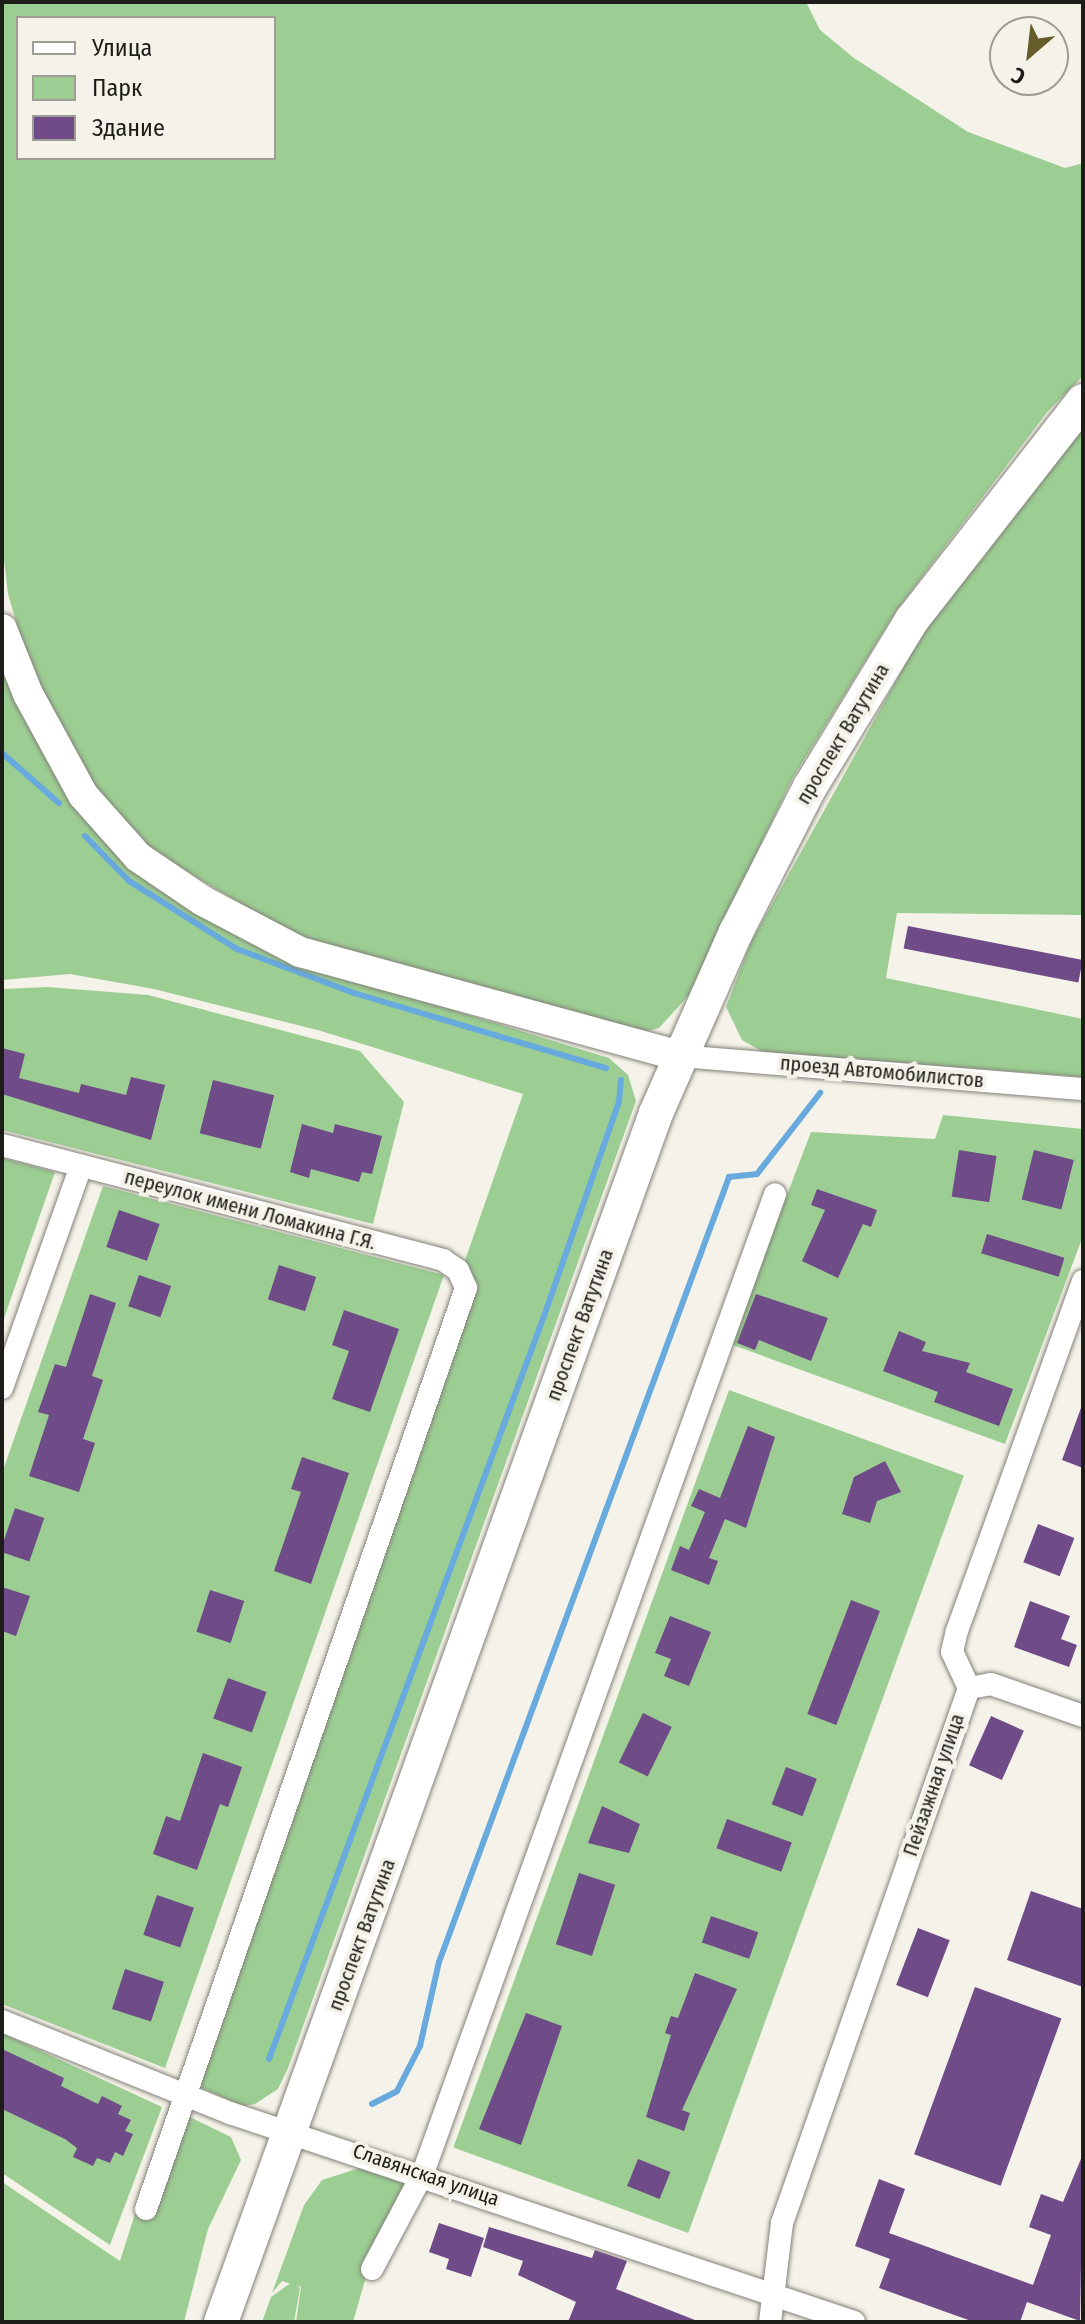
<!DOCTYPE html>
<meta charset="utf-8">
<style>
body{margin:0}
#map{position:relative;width:1085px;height:2324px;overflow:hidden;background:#f5f2e9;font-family:"Fira Sans Condensed",sans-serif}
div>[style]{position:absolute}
.green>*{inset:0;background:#9cce93;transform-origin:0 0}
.stream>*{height:6px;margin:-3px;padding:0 3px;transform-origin:3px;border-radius:3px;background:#68a9de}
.building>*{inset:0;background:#6f4b88;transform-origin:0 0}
.roads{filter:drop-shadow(0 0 2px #838179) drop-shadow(0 0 2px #838179)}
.street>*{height:22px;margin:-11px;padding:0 11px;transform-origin:11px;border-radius:11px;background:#fff}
.secondary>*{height:30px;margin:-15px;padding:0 15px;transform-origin:15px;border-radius:15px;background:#fff}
.primary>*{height:34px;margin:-17px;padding:0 17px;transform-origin:17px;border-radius:17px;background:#fff}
span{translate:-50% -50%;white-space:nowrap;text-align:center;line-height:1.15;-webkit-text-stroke:8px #f5f2e9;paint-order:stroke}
.street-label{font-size:20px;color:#1d1c19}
.frame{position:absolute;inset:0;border:4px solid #1d1c19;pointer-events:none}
.legend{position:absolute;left:16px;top:16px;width:260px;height:144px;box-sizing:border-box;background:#f5f2e9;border:2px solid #9f9c96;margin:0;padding:10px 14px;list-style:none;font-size:24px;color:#1d1c19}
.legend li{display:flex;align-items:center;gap:16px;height:40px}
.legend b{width:40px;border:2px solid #9f9c96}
.north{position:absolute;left:989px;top:16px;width:80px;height:80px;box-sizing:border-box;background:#f5f2e9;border:2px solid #9f9c96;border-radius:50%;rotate:208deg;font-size:22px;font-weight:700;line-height:32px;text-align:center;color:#1d1c19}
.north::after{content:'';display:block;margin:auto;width:28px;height:36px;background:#645c29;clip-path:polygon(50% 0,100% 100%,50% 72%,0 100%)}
</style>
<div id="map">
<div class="green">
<div style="clip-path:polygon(evenodd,2px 2px,806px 2px,820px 30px,854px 58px,968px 132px,1065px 168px,1083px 163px,1083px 376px,1048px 411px,896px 611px,792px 779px,689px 995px,659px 1028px,643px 1032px,303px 941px,148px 848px,94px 791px,36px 689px,8px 594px,2px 543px,2px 2px,18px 18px,274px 18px,274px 158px,18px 158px,18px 18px)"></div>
<div style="clip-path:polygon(1083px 427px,1083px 915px,897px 913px,886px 978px,1083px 1019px,1083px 1077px,763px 1052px,742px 1040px,726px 1007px,751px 942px,925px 629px)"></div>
<div style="clip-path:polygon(2px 649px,96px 831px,394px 992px,609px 1058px,628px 1075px,636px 1101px,288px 2068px,278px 2089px,255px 2104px,242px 2106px,180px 2078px,523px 1094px,321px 1031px,154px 989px,70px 974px,2px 980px)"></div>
<div style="clip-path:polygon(48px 987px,148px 995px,360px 1051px,404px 1102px,373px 1224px,2px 1130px,2px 989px)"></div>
<div style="clip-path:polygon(943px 1115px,1083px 1129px,1083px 1236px,1005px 1444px,730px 1344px,811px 1132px,935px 1139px)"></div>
<div style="clip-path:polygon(2px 1158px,55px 1172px,2px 1324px)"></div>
<div style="clip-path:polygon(103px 1186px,444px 1275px,165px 2068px,2px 2004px,2px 1473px)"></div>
<div style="left:729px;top:1390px;width:250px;height:806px;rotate:20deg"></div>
<div style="clip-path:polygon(2px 2033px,162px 2107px,110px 2245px,2px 2173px)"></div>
<div style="clip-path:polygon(169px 2107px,231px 2137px,241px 2160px,208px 2229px,184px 2322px,2px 2322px,2px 2182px,120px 2261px)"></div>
<div style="clip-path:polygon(366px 2166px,411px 2182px,376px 2242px,353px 2322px,296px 2322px,301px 2287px,282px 2281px,272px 2293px,304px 2205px,322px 2180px)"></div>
<div style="clip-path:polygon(292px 2282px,300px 2288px,294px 2322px,262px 2322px,271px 2297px)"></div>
</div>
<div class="stream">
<div style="left:2px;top:753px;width:76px;rotate:41.3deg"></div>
<div style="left:85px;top:836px;width:63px;rotate:45.6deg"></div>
<div style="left:129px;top:881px;width:128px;rotate:32.2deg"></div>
<div style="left:237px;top:949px;width:125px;rotate:20.6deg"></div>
<div style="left:354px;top:993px;width:263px;rotate:16.6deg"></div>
<div style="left:269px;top:2059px;width:792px;rotate:-69.69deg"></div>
<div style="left:544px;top:1316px;width:227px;rotate:-70.7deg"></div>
<div style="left:619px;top:1102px;width:22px;rotate:-85deg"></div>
<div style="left:372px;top:2104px;width:28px;rotate:-27deg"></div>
<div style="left:397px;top:2091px;width:51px;rotate:-62.9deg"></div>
<div style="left:420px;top:2046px;width:86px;rotate:-77.3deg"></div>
<div style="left:439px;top:1962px;width:837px;rotate:-69.72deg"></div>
<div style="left:729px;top:1177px;width:28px;rotate:-6deg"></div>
<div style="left:757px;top:1174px;width:103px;rotate:-52.1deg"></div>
</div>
<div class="building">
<div style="left:908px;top:926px;width:178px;height:23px;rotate:11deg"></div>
<div style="clip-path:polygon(2px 1048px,25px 1054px,19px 1078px,79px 1093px,81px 1084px,126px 1095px,131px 1077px,165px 1085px,151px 1140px,2px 1094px)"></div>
<div style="left:213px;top:1080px;width:63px;height:55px;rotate:14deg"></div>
<div style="clip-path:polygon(302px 1124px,333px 1133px,335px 1124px,382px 1136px,372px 1174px,362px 1172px,359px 1182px,311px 1169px,309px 1178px,290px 1172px)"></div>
<div style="left:959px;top:1150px;width:38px;height:47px;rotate:9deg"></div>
<div style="left:1034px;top:1150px;width:41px;height:51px;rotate:14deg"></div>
<div style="clip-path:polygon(817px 1189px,877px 1210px,871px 1227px,863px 1224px,838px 1278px,802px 1261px,825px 1210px,811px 1205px)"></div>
<div style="left:119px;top:1210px;width:43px;height:39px;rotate:19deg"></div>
<div style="left:987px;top:1234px;width:81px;height:20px;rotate:17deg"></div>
<div style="left:279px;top:1265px;width:39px;height:36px;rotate:18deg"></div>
<div style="left:139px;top:1275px;width:34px;height:33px;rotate:19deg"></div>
<div style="clip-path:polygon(90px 1294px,116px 1303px,92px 1376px,103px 1380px,83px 1439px,95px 1443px,79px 1492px,29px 1476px,49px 1415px,38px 1412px,55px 1364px,66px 1367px)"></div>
<div style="clip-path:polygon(756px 1294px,828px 1318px,811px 1361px,759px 1340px,755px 1350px,737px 1343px)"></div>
<div style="clip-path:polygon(344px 1310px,399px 1329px,370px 1412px,332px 1399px,349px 1351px,332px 1345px)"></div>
<div style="clip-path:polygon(899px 1331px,926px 1342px,922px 1351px,970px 1363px,966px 1372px,1013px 1389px,999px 1426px,934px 1402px,938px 1392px,883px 1371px)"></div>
<div style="clip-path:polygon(1081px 1408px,1083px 1409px,1083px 1468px,1062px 1460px)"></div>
<div style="clip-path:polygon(748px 1426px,775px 1437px,746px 1528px,725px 1519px,709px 1558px,718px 1561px,709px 1585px,671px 1570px,680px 1546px,689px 1550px,705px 1512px,691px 1506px,699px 1489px,720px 1498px)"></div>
<div style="clip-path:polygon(302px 1457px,349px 1473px,311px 1584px,274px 1571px,301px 1492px,291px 1489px)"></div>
<div style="clip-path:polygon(885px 1461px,901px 1492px,877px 1501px,870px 1523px,842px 1514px,854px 1477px)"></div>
<div style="left:15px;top:1508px;width:31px;height:46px;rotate:19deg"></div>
<div style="left:1038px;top:1524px;width:39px;height:41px;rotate:21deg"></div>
<div style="clip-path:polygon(2px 1587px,30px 1596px,16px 1636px,2px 1631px)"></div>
<div style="left:210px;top:1590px;width:36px;height:44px;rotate:18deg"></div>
<div style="left:851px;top:1600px;width:31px;height:122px;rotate:21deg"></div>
<div style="clip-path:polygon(1030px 1601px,1070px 1616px,1061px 1639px,1077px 1645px,1069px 1667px,1014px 1647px)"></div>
<div style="clip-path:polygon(670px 1616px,711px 1632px,689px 1686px,664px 1676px,671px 1659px,655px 1653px)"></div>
<div style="left:228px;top:1678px;width:41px;height:43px;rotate:20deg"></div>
<div style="left:643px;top:1713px;width:32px;height:55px;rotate:26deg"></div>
<div style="left:991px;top:1716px;width:36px;height:54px;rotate:24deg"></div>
<div style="clip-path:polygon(203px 1753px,242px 1767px,228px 1807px,220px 1804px,197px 1870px,153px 1854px,166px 1816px,180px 1821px)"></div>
<div style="left:786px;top:1767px;width:33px;height:40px;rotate:21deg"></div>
<div style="clip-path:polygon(602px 1806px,640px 1824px,629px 1853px,588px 1843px)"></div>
<div style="left:727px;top:1819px;width:69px;height:31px;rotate:20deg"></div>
<div style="left:579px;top:1873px;width:38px;height:75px;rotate:18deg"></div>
<div style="clip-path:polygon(1031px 1891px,1083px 1909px,1083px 1987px,1007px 1960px)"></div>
<div style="left:157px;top:1895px;width:39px;height:42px;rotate:19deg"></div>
<div style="left:711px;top:1916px;width:50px;height:28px;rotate:19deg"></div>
<div style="left:918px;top:1928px;width:34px;height:61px;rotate:21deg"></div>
<div style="left:125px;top:1969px;width:41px;height:42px;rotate:18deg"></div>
<div style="clip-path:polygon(695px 1973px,737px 1989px,682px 2110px,690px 2113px,684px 2131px,646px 2117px,671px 2035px,665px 2033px,671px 2016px,678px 2018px)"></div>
<div style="left:975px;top:1987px;width:92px;height:178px;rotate:20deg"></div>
<div style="clip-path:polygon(526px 2013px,562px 2026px,521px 2145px,479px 2129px)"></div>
<div style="clip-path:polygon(2px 2049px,64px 2078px,61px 2086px,98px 2104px,102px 2096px,122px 2106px,118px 2114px,131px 2120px,125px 2131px,133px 2134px,123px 2156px,115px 2152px,110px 2163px,97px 2158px,93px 2166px,73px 2157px,77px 2148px,65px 2139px,2px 2109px)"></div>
<div style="clip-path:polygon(1083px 2154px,1080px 2321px,1027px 2302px,1020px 2322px,974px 2322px,879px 2288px,890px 2259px,855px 2246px,879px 2179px,905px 2189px,889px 2233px,1033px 2285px,1051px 2235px,1029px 2227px,1041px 2194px,1063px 2202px)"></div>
<div style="left:638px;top:2159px;width:35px;height:29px;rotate:22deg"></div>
<div style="clip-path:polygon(439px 2223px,484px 2238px,471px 2277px,446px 2269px,449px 2259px,429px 2252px)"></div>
<div style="clip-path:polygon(489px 2227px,592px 2258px,595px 2250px,627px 2261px,616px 2289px,700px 2322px,568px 2322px,576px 2302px,518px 2275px,523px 2261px,483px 2247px)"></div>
</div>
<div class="roads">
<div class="street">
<div style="left:680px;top:1056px;width:404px;rotate:4.7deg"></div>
<div style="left:2px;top:1145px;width:456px;rotate:14.6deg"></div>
<div style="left:443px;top:1260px;width:18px;rotate:34deg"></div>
<div style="left:458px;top:1270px;width:20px;rotate:66deg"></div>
<div style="left:466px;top:1288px;width:975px;rotate:109.16deg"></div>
<div style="left:2px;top:1388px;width:236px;rotate:-70.4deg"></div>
<div style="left:969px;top:1688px;width:22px;rotate:-10deg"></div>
<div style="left:991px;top:1684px;width:97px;rotate:19.2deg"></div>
<div style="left:2px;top:2021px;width:246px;rotate:22deg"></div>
<div style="left:230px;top:2113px;width:658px;rotate:18.52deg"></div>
<div style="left:372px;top:2269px;width:109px;rotate:-62deg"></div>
<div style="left:423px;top:2173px;width:1040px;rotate:-70.22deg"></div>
<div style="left:770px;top:2322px;width:100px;rotate:-83.1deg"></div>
<div style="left:782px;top:2223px;width:567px;rotate:-70.73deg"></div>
<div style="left:969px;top:1688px;width:40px;rotate:-115deg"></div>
<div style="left:952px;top:1652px;width:22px;rotate:-77deg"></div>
<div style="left:957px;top:1631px;width:372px;rotate:-70.2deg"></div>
</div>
<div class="secondary">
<div style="left:2px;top:629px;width:70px;rotate:68.2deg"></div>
<div style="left:28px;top:694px;width:115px;rotate:61.4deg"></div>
<div style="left:83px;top:795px;width:83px;rotate:48.4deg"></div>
<div style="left:138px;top:857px;width:78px;rotate:34.1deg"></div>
<div style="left:203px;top:901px;width:110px;rotate:27.7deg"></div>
<div style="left:300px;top:952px;width:394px;rotate:15.3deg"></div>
</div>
<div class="primary">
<div style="left:221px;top:2322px;width:1285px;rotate:-70.21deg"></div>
<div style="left:656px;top:1113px;width:198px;rotate:-66.2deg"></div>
<div style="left:736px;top:932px;width:163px;rotate:-63deg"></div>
<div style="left:810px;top:787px;width:196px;rotate:-58.6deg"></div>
<div style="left:912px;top:620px;width:278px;rotate:-52deg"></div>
</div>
</div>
<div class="street-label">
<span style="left:843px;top:734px;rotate:-59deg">проспект Ватутина</span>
<span style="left:882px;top:1072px;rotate:5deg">проезд Автомобилистов</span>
<span style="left:250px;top:1210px;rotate:15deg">переулок имени Ломакина Г.Я.</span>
<span style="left:580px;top:1325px;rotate:-70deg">проспект Ватутина</span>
<span style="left:934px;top:1785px;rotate:-71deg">Пейзажная улица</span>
<span style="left:362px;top:1935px;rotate:-70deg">проспект Ватутина</span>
<span style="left:426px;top:2175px;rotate:19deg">Славянская улица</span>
</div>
<div class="frame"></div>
<ul class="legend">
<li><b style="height:10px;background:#fff"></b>Улица</li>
<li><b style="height:22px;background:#9cce93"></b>Парк</li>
<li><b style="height:22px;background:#6f4b88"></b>Здание</li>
</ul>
<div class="north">С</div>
</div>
